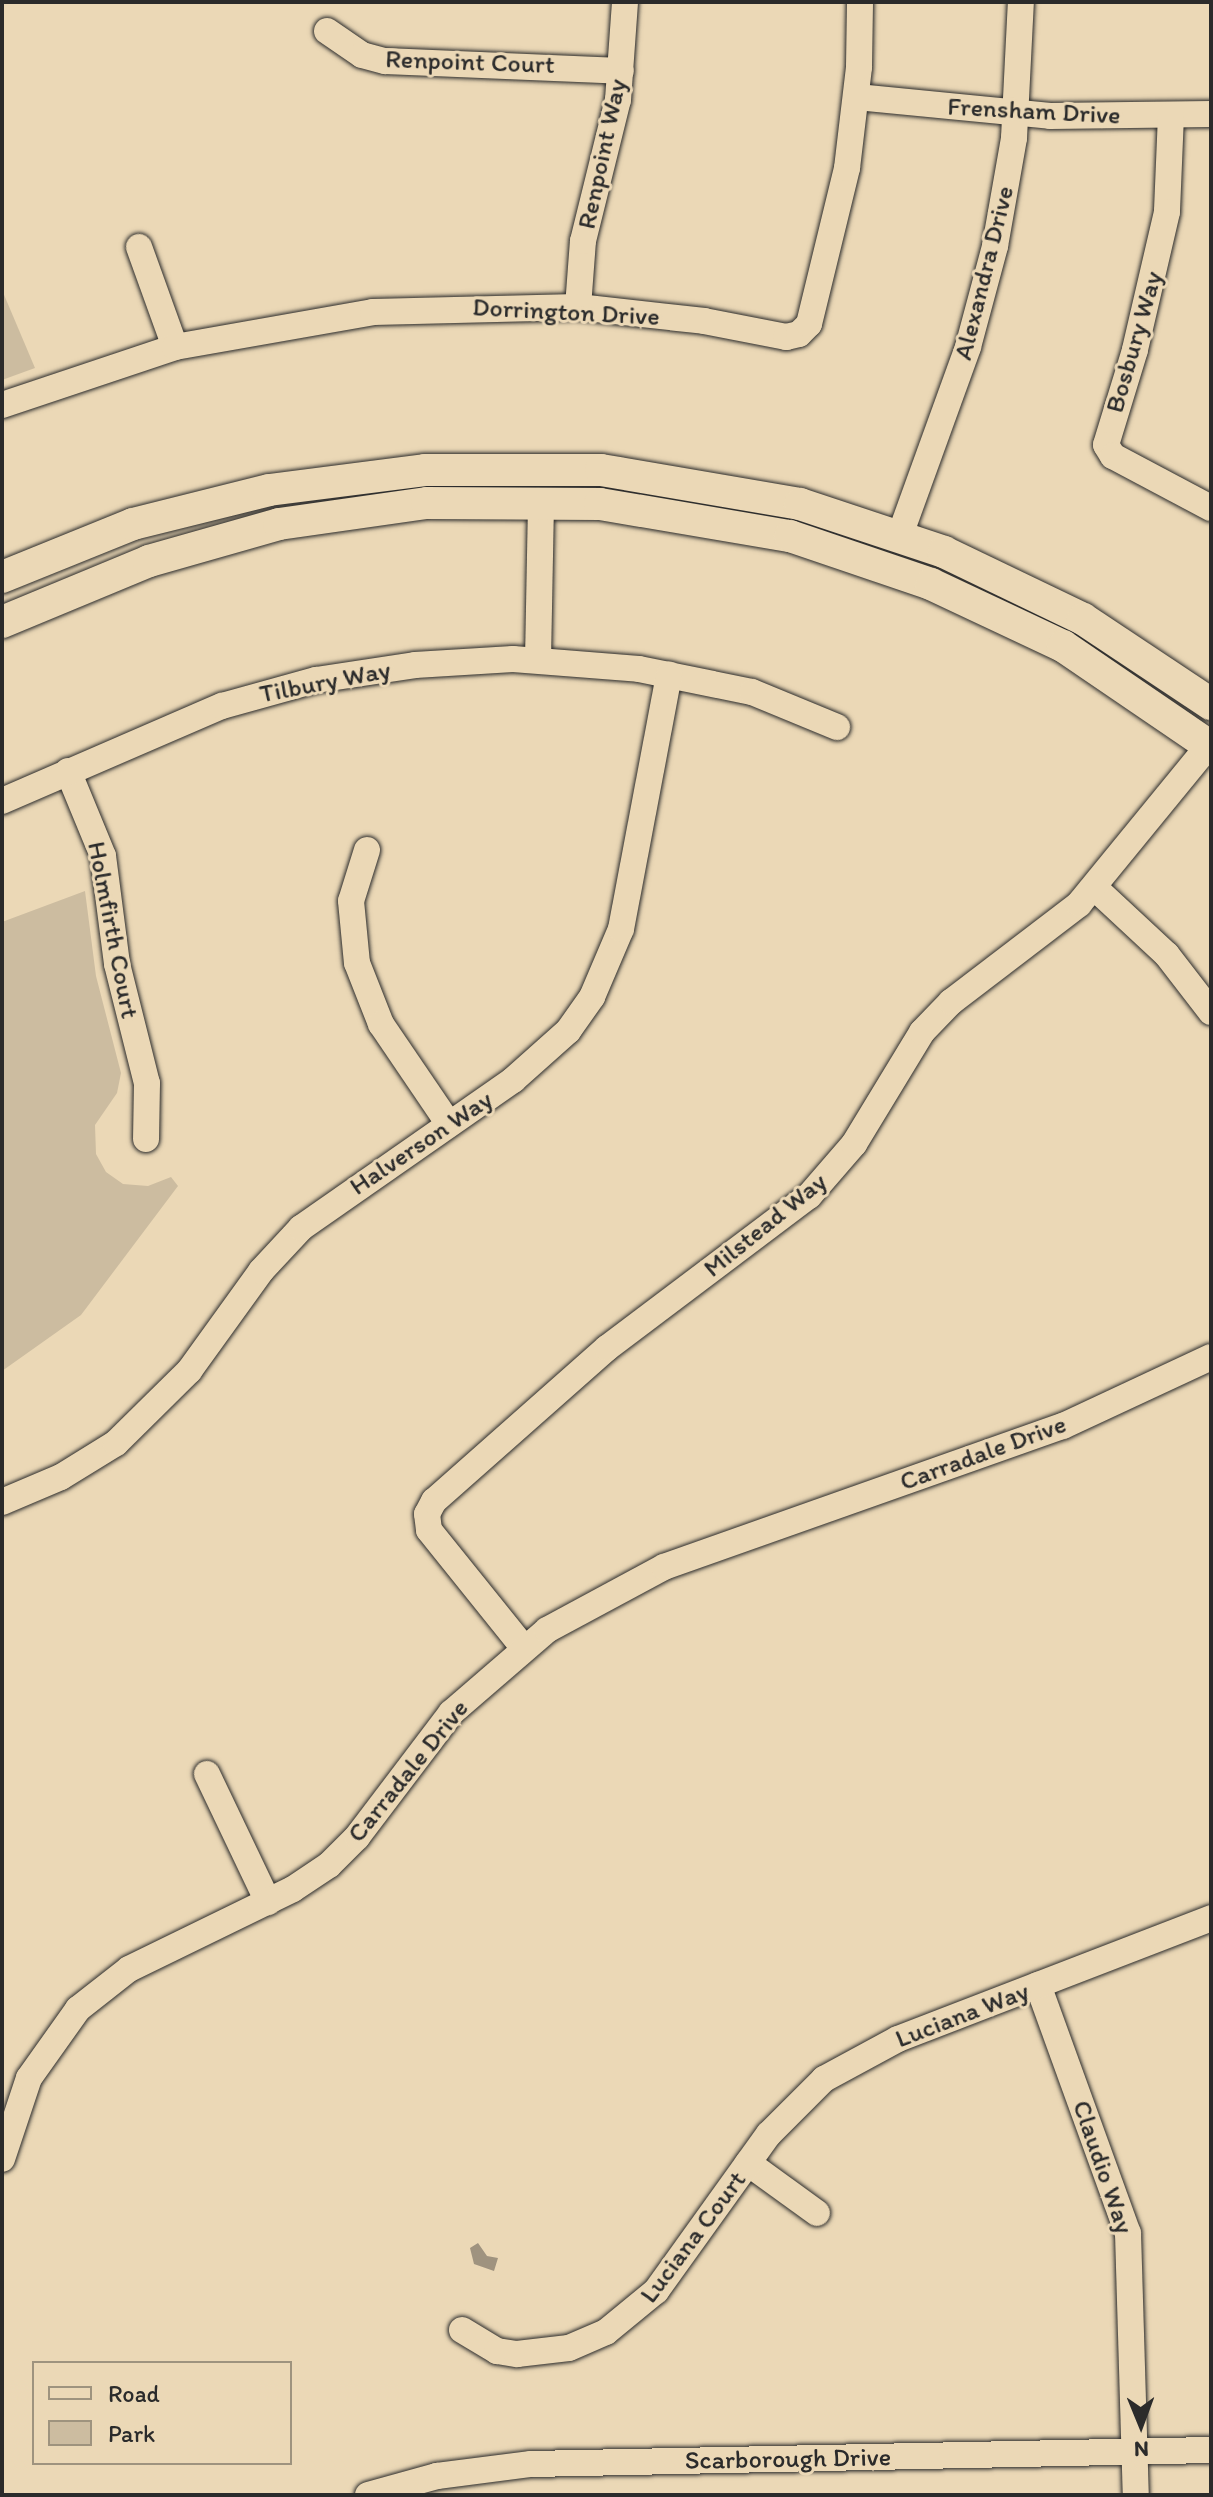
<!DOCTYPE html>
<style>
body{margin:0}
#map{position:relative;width:1213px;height:2497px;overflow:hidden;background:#ebd8b6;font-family:Itim,sans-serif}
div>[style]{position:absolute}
.green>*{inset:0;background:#ccbca0}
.water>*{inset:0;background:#9f937f}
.roads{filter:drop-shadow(0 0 2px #2b2b2b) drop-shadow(0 0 2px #2b2b2b)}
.minor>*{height:26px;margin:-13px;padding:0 13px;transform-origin:13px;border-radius:13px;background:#ebd8b6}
.major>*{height:32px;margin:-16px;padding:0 16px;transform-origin:16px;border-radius:16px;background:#ebd8b6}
span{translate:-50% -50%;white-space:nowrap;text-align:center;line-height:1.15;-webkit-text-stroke:6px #ebd8b6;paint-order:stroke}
.street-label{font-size:26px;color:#2b2b2b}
.frame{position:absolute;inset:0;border:4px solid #2b2b2b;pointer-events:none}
.legend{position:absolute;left:32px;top:2361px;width:260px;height:104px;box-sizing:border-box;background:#ebd8b6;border:2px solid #9e937e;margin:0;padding:10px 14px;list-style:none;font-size:24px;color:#2b2b2b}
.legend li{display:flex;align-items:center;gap:16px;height:40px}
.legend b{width:40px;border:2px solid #9e937e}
.north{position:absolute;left:1101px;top:2385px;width:80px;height:80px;-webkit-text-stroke:6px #ebd8b6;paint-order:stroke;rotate:179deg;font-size:22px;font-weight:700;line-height:32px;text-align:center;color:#2b2b2b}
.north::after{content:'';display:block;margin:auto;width:28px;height:36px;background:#2b2b2b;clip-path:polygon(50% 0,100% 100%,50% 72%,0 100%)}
</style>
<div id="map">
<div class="green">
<div style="clip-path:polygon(2px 290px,35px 368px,2px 380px)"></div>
<div style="clip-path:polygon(85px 891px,96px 976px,121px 1073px,117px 1093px,95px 1125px,96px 1154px,106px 1172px,123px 1184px,148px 1186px,171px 1177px,178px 1186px,81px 1315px,2px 1371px,2px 922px)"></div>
</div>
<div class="water">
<div style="clip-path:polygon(478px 2243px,487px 2256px,498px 2258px,494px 2271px,474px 2264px,470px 2248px)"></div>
</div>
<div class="roads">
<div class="minor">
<div style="left:327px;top:31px;width:42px;rotate:34.4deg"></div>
<div style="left:362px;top:55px;width:24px;rotate:15deg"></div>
<div style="left:385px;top:61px;width:236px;rotate:2.4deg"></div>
<div style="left:857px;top:97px;width:194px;rotate:5.6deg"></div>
<div style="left:1050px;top:116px;width:161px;rotate:-0.7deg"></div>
<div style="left:1171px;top:115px;width:97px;rotate:92.4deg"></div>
<div style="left:1167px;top:212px;width:142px;rotate:103.1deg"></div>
<div style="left:1135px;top:350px;width:99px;rotate:107deg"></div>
<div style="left:1106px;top:445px;width:13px;rotate:58deg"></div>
<div style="left:1113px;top:456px;width:111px;rotate:28deg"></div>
<div style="left:139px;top:247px;width:106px;rotate:70.2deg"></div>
<div style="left:578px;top:307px;width:66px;rotate:-85.7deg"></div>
<div style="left:583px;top:241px;width:145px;rotate:-76.1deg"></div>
<div style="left:618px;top:100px;width:98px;rotate:-85.9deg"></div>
<div style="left:2px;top:405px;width:182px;rotate:-18.5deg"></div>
<div style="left:175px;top:347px;width:201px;rotate:-10deg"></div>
<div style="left:373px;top:312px;width:205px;rotate:-1.4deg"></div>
<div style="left:578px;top:307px;width:127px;rotate:6.3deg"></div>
<div style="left:704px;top:321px;width:84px;rotate:11deg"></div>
<div style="left:786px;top:337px;width:13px;rotate:-13deg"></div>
<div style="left:799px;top:334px;width:14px;rotate:-45deg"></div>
<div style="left:809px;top:324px;width:161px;rotate:-76.3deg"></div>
<div style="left:847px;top:168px;width:102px;rotate:-83.2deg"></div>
<div style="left:859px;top:67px;width:65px;rotate:-89.1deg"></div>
<div style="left:900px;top:535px;width:200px;rotate:-70.1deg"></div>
<div style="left:968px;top:347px;width:105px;rotate:-75deg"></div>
<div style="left:995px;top:246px;width:110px;rotate:-80deg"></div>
<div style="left:1014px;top:138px;width:136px;rotate:-87.1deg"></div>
<div style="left:538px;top:660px;width:159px;rotate:-88.9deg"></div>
<div style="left:68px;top:771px;width:92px;rotate:67.6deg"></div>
<div style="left:103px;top:856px;width:109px;rotate:82.6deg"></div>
<div style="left:117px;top:964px;width:123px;rotate:75.9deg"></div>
<div style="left:147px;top:1083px;width:56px;rotate:91deg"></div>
<div style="left:2px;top:801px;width:240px;rotate:-23.4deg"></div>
<div style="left:222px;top:706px;width:98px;rotate:-15.5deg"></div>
<div style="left:316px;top:680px;width:100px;rotate:-8.6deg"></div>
<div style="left:415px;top:665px;width:98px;rotate:-3.5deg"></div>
<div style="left:513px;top:659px;width:126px;rotate:4.5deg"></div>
<div style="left:639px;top:669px;width:115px;rotate:11.5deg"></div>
<div style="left:752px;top:692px;width:92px;rotate:22.4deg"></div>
<div style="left:367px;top:850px;width:53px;rotate:107.4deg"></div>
<div style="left:351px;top:901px;width:62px;rotate:84.5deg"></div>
<div style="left:357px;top:963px;width:66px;rotate:68.5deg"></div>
<div style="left:381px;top:1024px;width:121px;rotate:55.8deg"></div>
<div style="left:1095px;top:888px;width:98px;rotate:42.9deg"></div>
<div style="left:1167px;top:955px;width:72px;rotate:52.3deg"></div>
<div style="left:2px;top:1502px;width:64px;rotate:-23deg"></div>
<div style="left:61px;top:1477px;width:65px;rotate:-31.7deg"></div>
<div style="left:116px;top:1443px;width:103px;rotate:-44.6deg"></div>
<div style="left:189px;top:1371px;width:123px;rotate:-54.2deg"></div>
<div style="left:261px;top:1271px;width:59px;rotate:-47.1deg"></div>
<div style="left:301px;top:1228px;width:259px;rotate:-34.9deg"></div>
<div style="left:513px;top:1080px;width:74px;rotate:-41.7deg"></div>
<div style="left:568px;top:1031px;width:42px;rotate:-54.8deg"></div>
<div style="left:592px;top:997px;width:74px;rotate:-66.9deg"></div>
<div style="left:621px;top:929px;width:259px;rotate:-79.3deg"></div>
<div style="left:523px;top:1647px;width:150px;rotate:-128.8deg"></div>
<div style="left:429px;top:1530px;width:16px;rotate:-97deg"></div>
<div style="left:427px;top:1514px;width:15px;rotate:-62deg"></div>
<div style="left:434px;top:1501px;width:231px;rotate:-41.5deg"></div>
<div style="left:607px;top:1348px;width:253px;rotate:-37deg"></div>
<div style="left:809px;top:1196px;width:69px;rotate:-49.1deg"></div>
<div style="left:854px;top:1144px;width:131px;rotate:-58.7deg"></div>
<div style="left:922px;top:1032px;width:42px;rotate:-46deg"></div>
<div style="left:951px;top:1002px;width:161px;rotate:-37.4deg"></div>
<div style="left:1079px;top:904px;width:205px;rotate:-50.7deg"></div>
<div style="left:207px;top:1774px;width:142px;rotate:64.5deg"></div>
<div style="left:1038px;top:1985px;width:264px;rotate:70.1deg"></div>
<div style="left:1128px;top:2233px;width:262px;rotate:88.3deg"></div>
<div style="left:2px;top:2159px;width:85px;rotate:-71.6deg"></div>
<div style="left:29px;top:2078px;width:85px;rotate:-54.6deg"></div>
<div style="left:78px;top:2009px;width:65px;rotate:-38.1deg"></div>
<div style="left:129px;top:1969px;width:182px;rotate:-26deg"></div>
<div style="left:293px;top:1889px;width:43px;rotate:-33.7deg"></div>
<div style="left:329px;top:1865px;width:40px;rotate:-45deg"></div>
<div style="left:357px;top:1837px;width:156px;rotate:-52.8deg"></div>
<div style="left:451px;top:1713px;width:127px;rotate:-40.8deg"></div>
<div style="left:547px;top:1630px;width:133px;rotate:-28.3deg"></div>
<div style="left:664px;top:1567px;width:423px;rotate:-19.5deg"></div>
<div style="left:1063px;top:1426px;width:163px;rotate:-25deg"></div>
<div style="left:748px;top:2163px;width:85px;rotate:35.9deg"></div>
<div style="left:462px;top:2330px;width:41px;rotate:31deg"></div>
<div style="left:497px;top:2351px;width:20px;rotate:9deg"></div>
<div style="left:517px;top:2354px;width:52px;rotate:-6.6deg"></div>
<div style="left:569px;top:2348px;width:40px;rotate:-23.4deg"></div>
<div style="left:606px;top:2332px;width:65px;rotate:-39.4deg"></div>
<div style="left:656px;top:2291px;width:193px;rotate:-54.3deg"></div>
<div style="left:769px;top:2134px;width:78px;rotate:-45deg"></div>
<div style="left:824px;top:2079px;width:84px;rotate:-28.4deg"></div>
<div style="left:898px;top:2039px;width:336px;rotate:-21.1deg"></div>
<div style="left:368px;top:2495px;width:72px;rotate:-15.4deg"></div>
<div style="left:437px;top:2476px;width:95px;rotate:-7.3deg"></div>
<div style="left:531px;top:2464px;width:680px;rotate:-1.18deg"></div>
</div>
<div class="major">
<div style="left:2px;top:577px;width:141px;rotate:-22deg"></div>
<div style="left:133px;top:524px;width:140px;rotate:-14deg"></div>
<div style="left:269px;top:490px;width:157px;rotate:-7.3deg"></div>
<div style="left:425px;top:470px;width:176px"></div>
<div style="left:601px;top:470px;width:202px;rotate:9.7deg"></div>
<div style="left:800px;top:504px;width:152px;rotate:18.4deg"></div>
<div style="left:944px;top:552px;width:154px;rotate:25.7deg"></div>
<div style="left:1083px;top:619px;width:154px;rotate:33.6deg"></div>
<div style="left:2px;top:622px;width:159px;rotate:-22.5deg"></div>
<div style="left:149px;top:561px;width:135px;rotate:-15.9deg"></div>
<div style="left:279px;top:524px;width:149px;rotate:-8.1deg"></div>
<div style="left:427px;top:503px;width:173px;rotate:0.3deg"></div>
<div style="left:600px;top:504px;width:193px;rotate:9.6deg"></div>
<div style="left:790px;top:536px;width:149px;rotate:18.8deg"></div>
<div style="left:931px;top:584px;width:146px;rotate:25.2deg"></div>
<div style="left:1063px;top:646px;width:179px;rotate:34.3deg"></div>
</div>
</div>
<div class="street-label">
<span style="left:470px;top:62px;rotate:2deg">Renpoint Court</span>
<span style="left:1034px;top:111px;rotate:3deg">Frensham Drive</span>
<span style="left:602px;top:154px;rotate:-78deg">Renpoint Way</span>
<span style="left:984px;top:273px;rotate:-76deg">Alexandra Drive</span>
<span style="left:566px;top:312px;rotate:3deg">Dorrington Drive</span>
<span style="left:1134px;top:342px;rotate:-74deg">Bosbury Way</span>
<span style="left:325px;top:682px;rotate:-11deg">Tilbury Way</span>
<span style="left:113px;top:930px;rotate:79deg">Holmfirth Court</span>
<span style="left:421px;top:1143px;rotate:-34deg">Halverson Way</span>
<span style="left:765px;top:1225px;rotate:-39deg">Milstead Way</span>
<span style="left:983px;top:1453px;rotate:-20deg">Carradale Drive</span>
<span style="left:408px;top:1771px;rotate:-51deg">Carradale Drive</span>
<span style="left:962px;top:2015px;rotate:-21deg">Luciana Way</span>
<span style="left:1103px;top:2167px;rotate:71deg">Claudio Way</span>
<span style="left:693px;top:2237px;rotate:-53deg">Luciana Court</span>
<span style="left:788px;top:2459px;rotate:-1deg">Scarborough Drive</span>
</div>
<div class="frame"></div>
<ul class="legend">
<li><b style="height:10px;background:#ebd8b6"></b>Road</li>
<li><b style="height:22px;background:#ccbca0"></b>Park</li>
</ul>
<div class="north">N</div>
</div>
